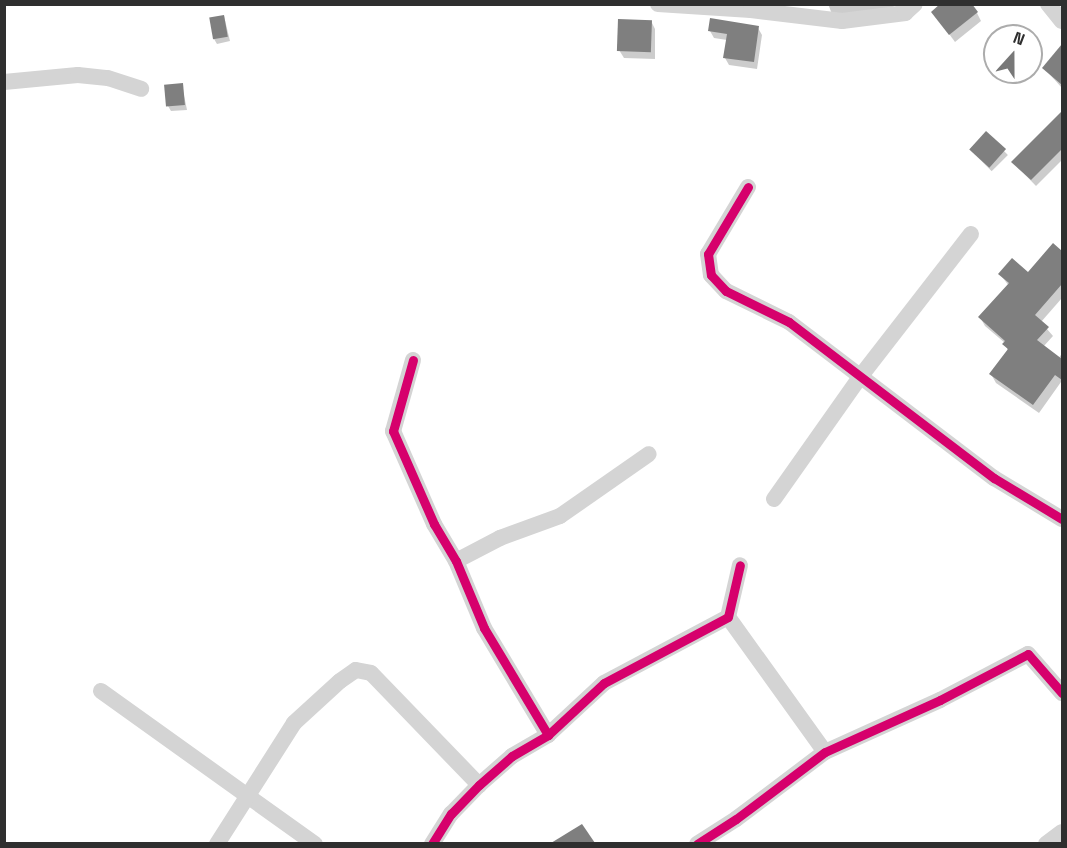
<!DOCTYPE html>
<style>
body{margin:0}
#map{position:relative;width:1067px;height:848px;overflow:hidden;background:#fff;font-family:"Space Grotesk",sans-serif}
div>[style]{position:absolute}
.shadow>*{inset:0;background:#0003;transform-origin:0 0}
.building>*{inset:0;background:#7f7f7f;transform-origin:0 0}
.minor>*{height:16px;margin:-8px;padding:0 8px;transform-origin:8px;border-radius:8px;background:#d4d4d4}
.cycleway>*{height:9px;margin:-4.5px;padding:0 4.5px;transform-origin:4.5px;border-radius:4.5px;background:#d6006c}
span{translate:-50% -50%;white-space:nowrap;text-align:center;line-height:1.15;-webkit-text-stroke:6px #fff;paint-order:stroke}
.frame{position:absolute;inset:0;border:6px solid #2f2f2f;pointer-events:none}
.north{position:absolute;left:983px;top:24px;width:60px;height:60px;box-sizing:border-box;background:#fff;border:2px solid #acacac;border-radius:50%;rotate:21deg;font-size:16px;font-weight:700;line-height:24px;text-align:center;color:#2f2f2f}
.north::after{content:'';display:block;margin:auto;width:21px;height:27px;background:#787878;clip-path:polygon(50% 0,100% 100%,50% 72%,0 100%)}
</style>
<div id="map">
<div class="shadow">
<div style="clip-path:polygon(828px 4px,894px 4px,893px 12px,832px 14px)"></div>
<div style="clip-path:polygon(933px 12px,977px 13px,981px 21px,955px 42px)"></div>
<div style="clip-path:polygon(224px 16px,230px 41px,217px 44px,214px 39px)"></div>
<div style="clip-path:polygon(651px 21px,655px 29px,655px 59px,624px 58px,619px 50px)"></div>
<div style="clip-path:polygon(758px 28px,762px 35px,757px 69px,729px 65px,725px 58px,727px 40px,714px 38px,710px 31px)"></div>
<div style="clip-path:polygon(1061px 48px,1062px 49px,1062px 88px,1044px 68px)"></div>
<div style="clip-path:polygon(182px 85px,187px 110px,171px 111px,168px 106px)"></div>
<div style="clip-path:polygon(1060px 115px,1062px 160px,1036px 186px,1013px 162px)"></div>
<div style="left:986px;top:133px;width:31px;height:23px;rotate:45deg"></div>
<div style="clip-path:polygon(1053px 246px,1062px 253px,1062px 298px,1041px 322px,1053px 336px,1043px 347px,1059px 358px,1062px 353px,1062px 384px,1061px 382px,1039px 413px,996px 383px,991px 374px,1008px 351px,1005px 343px,985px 326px,980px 317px,1009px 286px,1000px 274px,1028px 274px)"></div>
<div style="clip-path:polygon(582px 826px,593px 844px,556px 844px,556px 842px)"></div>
</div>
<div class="building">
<div style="clip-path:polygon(940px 4px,972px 4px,978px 12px,949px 35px,931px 12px)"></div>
<div style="left:224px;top:15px;width:22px;height:15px;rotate:80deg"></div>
<div style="clip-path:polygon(710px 18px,759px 26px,754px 62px,723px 58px,727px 34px,708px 31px)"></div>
<div style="left:618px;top:19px;width:34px;height:32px;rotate:2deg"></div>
<div style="clip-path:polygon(1062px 44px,1062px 85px,1042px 68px)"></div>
<div style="left:183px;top:83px;width:22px;height:19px;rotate:85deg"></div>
<div style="clip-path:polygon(1062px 111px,1062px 149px,1031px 180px,1011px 162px)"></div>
<div style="left:986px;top:131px;width:27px;height:25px;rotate:42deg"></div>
<div style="clip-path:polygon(1053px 243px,1062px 251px,1062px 284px,1035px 315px,1049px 327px,1037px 340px,1062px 359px,1062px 380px,1055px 375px,1033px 405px,989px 374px,1008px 349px,1002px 344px,1005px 341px,978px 317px,1009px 283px,998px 274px,1012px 258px,1028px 272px)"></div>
<div style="clip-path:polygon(582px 824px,595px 843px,551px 843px)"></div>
</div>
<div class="minor">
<div style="left:658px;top:4px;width:93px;rotate:3.7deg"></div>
<div style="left:751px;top:10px;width:92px;rotate:6.9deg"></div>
<div style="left:842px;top:21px;width:64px;rotate:-7.2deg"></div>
<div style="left:905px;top:13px;width:13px;rotate:-42deg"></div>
<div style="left:1048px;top:4px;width:22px;rotate:51deg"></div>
<div style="left:4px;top:82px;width:74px;rotate:-5.4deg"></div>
<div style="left:78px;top:75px;width:30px;rotate:6deg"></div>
<div style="left:108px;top:78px;width:35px;rotate:18deg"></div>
<div style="left:748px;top:187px;width:78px;rotate:120.8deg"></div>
<div style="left:708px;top:254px;width:21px;rotate:82deg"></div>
<div style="left:711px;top:275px;width:22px;rotate:47deg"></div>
<div style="left:726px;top:291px;width:70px;rotate:26.2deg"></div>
<div style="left:789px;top:322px;width:258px;rotate:37.3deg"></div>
<div style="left:994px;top:478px;width:79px;rotate:31.1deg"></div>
<div style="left:413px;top:360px;width:74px;rotate:105.7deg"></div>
<div style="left:393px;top:431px;width:102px;rotate:66.2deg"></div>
<div style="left:434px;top:524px;width:43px;rotate:59.3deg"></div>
<div style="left:456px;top:561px;width:73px;rotate:67.3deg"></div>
<div style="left:484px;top:628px;width:125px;rotate:59.1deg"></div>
<div style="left:774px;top:499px;width:149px;rotate:-54.8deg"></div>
<div style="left:860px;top:377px;width:181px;rotate:-52.2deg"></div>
<div style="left:456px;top:561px;width:50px;rotate:-27.6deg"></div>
<div style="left:500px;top:538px;width:64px;rotate:-20.1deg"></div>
<div style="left:560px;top:516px;width:108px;rotate:-34.9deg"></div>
<div style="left:728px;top:617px;width:166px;rotate:54.3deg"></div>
<div style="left:101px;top:691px;width:263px;rotate:35.6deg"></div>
<div style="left:217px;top:844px;width:143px;rotate:-57.5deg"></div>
<div style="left:294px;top:723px;width:62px;rotate:-42.4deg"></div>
<div style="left:340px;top:681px;width:19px;rotate:-35deg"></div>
<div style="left:356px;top:670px;width:15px;rotate:11deg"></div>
<div style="left:371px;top:673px;width:156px;rotate:46deg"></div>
<div style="left:432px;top:844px;width:36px;rotate:-58deg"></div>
<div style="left:451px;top:814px;width:40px;rotate:-46deg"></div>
<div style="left:479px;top:785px;width:44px;rotate:-41.3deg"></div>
<div style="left:512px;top:756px;width:42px;rotate:-30.3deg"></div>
<div style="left:548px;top:735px;width:76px;rotate:-42.9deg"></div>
<div style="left:604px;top:683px;width:140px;rotate:-28deg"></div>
<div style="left:728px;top:617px;width:53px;rotate:-77deg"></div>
<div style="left:697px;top:844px;width:46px;rotate:-32.7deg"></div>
<div style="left:736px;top:819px;width:111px;rotate:-37deg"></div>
<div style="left:825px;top:752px;width:126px;rotate:-24.3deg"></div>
<div style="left:940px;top:700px;width:99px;rotate:-27.6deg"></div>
<div style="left:1028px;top:654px;width:52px;rotate:48.9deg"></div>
<div style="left:1046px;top:844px;width:20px;rotate:-37deg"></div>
</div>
<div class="cycleway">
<div style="left:748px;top:187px;width:78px;rotate:120.8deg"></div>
<div style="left:708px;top:254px;width:21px;rotate:82deg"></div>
<div style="left:711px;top:275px;width:22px;rotate:47deg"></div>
<div style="left:726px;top:291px;width:70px;rotate:26.2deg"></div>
<div style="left:789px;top:322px;width:258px;rotate:37.3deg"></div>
<div style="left:994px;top:478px;width:79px;rotate:31.1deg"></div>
<div style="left:413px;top:360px;width:74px;rotate:105.7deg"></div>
<div style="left:393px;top:431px;width:102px;rotate:66.2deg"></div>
<div style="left:434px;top:524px;width:43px;rotate:59.3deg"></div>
<div style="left:456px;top:561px;width:73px;rotate:67.3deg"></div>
<div style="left:484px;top:628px;width:125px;rotate:59.1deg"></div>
<div style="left:432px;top:844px;width:36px;rotate:-58deg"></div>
<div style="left:451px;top:814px;width:40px;rotate:-46deg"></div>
<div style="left:479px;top:785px;width:44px;rotate:-41.3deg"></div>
<div style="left:512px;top:756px;width:42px;rotate:-30.3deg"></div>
<div style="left:548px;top:735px;width:76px;rotate:-42.9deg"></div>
<div style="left:604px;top:683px;width:140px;rotate:-28deg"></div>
<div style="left:728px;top:617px;width:53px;rotate:-77deg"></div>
<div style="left:697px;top:844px;width:46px;rotate:-32.7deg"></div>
<div style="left:736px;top:819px;width:111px;rotate:-37deg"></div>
<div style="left:825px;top:752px;width:126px;rotate:-24.3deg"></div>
<div style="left:940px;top:700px;width:99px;rotate:-27.6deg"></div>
<div style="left:1028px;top:654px;width:52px;rotate:48.9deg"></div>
</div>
<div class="frame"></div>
<div class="north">N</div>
</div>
